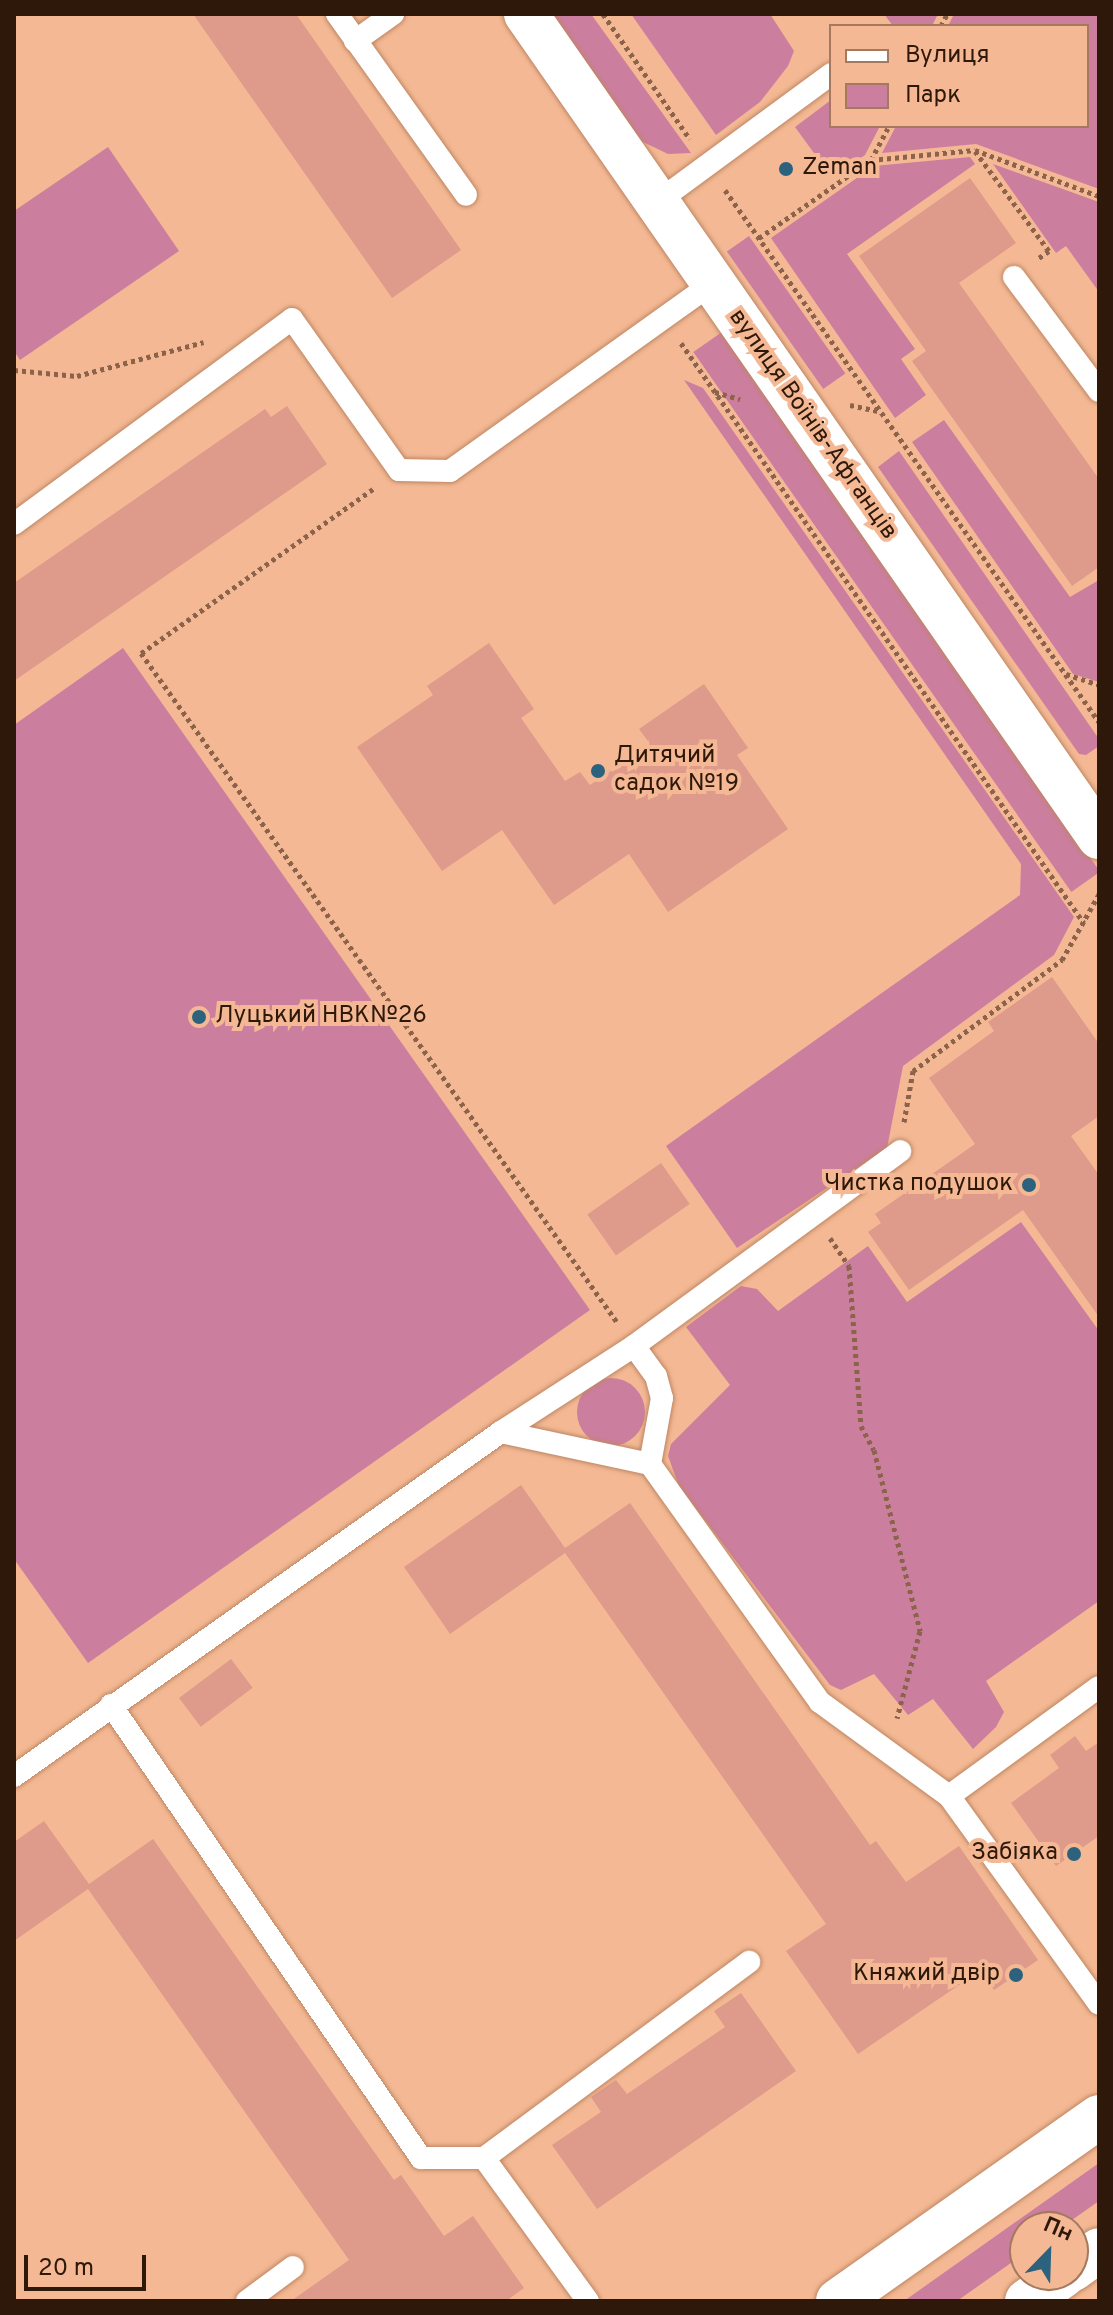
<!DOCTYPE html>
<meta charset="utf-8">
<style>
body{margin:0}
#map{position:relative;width:1113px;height:2315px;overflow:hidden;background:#f4b994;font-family:Overpass,sans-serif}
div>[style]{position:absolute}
.green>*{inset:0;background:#cc7e9f;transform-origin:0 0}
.round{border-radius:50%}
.building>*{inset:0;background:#de9a8b;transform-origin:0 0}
.path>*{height:5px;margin-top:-2.5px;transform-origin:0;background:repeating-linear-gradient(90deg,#8a634a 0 4px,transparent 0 8px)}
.roads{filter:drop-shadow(0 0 2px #be8663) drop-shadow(0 0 2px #be8663)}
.lane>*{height:22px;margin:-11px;padding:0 11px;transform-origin:11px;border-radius:11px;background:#fff}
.street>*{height:44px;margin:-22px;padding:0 22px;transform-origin:22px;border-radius:22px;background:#fff}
.secondary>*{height:44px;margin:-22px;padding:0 22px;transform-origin:22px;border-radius:22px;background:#fff}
.dots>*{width:22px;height:22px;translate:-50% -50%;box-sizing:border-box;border:4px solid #f4b994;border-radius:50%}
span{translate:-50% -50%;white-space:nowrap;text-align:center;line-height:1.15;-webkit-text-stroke:8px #f4b994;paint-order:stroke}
.poi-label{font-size:24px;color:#2e180a}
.left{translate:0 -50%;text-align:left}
.right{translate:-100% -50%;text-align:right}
.street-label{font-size:24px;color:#2e180a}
.frame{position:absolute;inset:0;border:16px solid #2e180a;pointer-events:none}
.legend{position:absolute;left:829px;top:24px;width:260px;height:104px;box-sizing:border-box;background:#f4b994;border:2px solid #a5795d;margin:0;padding:10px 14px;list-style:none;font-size:24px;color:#2e180a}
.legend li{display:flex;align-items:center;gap:16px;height:40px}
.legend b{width:40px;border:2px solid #a5795d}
.north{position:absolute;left:1009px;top:2211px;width:80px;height:80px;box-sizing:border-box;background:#f4b994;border:2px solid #a5795d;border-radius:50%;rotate:23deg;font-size:22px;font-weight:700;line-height:32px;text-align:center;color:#2e180a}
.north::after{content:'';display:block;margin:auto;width:28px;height:36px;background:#2c627d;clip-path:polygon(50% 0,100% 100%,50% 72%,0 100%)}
.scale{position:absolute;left:24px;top:2255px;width:122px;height:36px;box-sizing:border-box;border:4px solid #2e180a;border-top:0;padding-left:10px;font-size:24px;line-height:28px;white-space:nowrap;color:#2e180a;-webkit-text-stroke:6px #f4b994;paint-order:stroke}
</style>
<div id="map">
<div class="green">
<div style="clip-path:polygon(552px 14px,591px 14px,691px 153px,668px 154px,641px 141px)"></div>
<div style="clip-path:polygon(631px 14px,770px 14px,794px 51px,788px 66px,760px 102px,716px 135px)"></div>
<div style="clip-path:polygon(884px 14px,938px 14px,932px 26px,893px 26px)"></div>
<div style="clip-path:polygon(954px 14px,1099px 14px,1099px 189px,976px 144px,882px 153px,896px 126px,1087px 126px,1087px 26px,948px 26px)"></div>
<div style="clip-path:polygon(831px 100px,831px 126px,880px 126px,865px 155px,832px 178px,795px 127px)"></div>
<div style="clip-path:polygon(108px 147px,179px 251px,20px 360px,14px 351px,14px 211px)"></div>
<div style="clip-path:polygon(970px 157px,975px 164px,847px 254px,915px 349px,901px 359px,926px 395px,895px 418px,771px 238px,874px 166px)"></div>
<div style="clip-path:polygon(993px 164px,1099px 202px,1099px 292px,1066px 246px,1056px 253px)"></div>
<div style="left:749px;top:236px;width:168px;height:27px;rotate:55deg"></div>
<div style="left:722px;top:332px;width:659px;height:35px;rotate:55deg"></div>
<div style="clip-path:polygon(684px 380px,703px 388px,1074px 917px,1054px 955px,903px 1066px,887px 1148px,737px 1248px,666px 1146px,1020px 895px,1021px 864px)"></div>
<div style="clip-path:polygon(944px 420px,1070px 597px,1099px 580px,1099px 682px,1073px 674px,912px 442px)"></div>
<div style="clip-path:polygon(899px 451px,1099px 739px,1099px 746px,1086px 755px,1079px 754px,878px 467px)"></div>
<div style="clip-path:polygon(123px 648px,590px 1310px,88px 1663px,14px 1559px,14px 725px)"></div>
<div style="clip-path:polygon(1021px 1222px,1099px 1331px,1099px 1601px,986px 1681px,1004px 1712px,996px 1727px,973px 1749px,933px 1699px,908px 1715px,874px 1674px,841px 1690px,830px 1685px,679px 1486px,668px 1456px,671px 1444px,730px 1385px,686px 1327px,741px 1286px,757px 1289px,778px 1311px,868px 1246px,907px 1302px)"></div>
<div class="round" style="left:577px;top:1378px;width:68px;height:68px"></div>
<div style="clip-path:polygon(1099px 2163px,1099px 2201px,1062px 2227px,1025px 2227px,1025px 2253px,957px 2301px,904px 2301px)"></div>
</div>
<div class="building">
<div style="clip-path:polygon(193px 14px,296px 14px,461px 250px,392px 298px)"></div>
<div style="clip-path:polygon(970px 178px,1016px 243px,959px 283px,1099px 479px,1099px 567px,1072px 586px,912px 361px,926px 351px,859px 256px)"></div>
<div style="clip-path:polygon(287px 406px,327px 464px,14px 681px,14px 583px,265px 409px,271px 417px)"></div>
<div style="clip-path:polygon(489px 643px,534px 709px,521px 718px,565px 781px,580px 772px,590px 785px,650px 744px,639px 729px,704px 684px,748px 748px,737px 755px,788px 829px,668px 912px,629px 854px,554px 905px,502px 830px,442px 871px,357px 747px,433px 695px,427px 686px)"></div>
<div style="clip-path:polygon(1052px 977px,1099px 1044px,1099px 1116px,1071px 1136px,1099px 1175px,1099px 1317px,1023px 1210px,909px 1290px,868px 1232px,881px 1223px,875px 1214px,975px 1144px,929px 1078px,994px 1031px,988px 1022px)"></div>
<div style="left:661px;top:1163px;width:50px;height:90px;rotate:55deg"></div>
<div style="clip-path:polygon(521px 1485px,565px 1548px,630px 1503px,870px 1845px,876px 1841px,906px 1882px,959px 1846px,1038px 1960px,994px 1990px,981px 1970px,858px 2054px,786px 1951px,826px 1924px,565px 1553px,450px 1634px,404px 1567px)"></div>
<div style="left:231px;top:1659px;width:36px;height:65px;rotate:53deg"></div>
<div style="clip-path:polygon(1075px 1736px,1086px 1751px,1099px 1742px,1099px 1836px,1056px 1866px,1011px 1803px,1059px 1768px,1050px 1755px)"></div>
<div style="clip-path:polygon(44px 1821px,89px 1884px,153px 1839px,394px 2180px,401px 2175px,444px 2236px,473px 2216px,524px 2288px,506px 2301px,291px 2301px,349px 2260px,88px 1889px,14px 1941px,14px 1842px)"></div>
<div style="clip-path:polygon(741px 1993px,796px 2071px,597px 2209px,552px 2145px,601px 2112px,591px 2097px,616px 2080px,627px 2094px,725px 2027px,714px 2011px)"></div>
</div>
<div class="path">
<div style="left:603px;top:14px;width:152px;rotate:55.2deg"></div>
<div style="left:941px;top:26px;width:13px;rotate:-63deg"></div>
<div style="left:975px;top:151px;width:124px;rotate:53.5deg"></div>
<div style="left:1049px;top:251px;width:14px;rotate:146deg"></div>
<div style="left:871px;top:160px;width:104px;rotate:-5.5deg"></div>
<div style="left:975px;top:150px;width:132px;rotate:20.4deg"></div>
<div style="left:725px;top:190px;width:650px;rotate:54.89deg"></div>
<div style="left:759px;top:238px;width:136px;rotate:-34.9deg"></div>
<div style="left:871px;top:160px;width:38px;rotate:-62deg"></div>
<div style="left:681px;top:343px;width:706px;rotate:55.21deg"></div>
<div style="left:14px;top:370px;width:63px;rotate:5.4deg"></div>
<div style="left:77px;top:376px;width:131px;rotate:-15deg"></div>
<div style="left:715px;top:392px;width:26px;rotate:16deg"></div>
<div style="left:850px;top:405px;width:30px;rotate:12deg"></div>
<div style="left:373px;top:489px;width:284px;rotate:144.7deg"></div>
<div style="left:141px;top:653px;width:821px;rotate:54.57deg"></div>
<div style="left:1066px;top:674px;width:35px;rotate:18deg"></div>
<div style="left:904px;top:1122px;width:52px;rotate:-80deg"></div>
<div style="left:913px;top:1071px;width:186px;rotate:-36.7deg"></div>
<div style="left:1062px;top:960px;width:76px;rotate:-60.7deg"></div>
<div style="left:830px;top:1238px;width:34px;rotate:56deg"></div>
<div style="left:849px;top:1266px;width:160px;rotate:85.7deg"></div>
<div style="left:861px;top:1426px;width:27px;rotate:62deg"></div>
<div style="left:874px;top:1450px;width:187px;rotate:75.7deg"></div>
<div style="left:920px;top:1631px;width:90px;rotate:104.8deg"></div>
</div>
<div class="roads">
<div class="lane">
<div style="left:337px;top:14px;width:222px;rotate:54.5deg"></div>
<div style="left:355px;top:41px;width:47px;rotate:-35.4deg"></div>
<div style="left:657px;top:202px;width:216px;rotate:-36.3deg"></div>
<div style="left:1014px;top:277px;width:142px;rotate:53.3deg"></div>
<div style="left:14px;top:524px;width:345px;rotate:-36.4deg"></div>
<div style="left:292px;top:319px;width:185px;rotate:54.7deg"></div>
<div style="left:399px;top:470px;width:51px;rotate:1.1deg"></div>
<div style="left:450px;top:471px;width:323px;rotate:-35.6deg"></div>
<div style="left:634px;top:1346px;width:37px;rotate:54deg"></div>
<div style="left:656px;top:1376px;width:23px;rotate:75deg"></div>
<div style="left:662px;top:1398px;width:67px;rotate:100.3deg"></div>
<div style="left:650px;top:1464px;width:292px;rotate:54.5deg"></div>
<div style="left:820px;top:1702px;width:160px;rotate:36.1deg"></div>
<div style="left:949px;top:1796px;width:256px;rotate:54.2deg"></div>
<div style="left:501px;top:1432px;width:152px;rotate:12.1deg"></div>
<div style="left:111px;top:1705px;width:549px;rotate:55.62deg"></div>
<div style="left:421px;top:2158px;width:63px"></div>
<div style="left:484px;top:2158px;width:177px;rotate:54deg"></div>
<div style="left:14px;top:1776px;width:596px;rotate:-35.24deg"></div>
<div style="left:501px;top:1432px;width:158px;rotate:-32.9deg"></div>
<div style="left:634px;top:1346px;width:330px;rotate:-36.2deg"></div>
<div style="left:949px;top:1796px;width:185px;rotate:-36deg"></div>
<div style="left:484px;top:2158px;width:330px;rotate:-36.5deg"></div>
<div style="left:247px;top:2301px;width:57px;rotate:-36.5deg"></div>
</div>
<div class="street">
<div style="left:526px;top:14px;width:1003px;rotate:55.15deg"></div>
</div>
<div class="secondary">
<div style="left:1073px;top:2269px;width:32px;rotate:-36deg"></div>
<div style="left:838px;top:2301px;width:319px;rotate:-35.2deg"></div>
<div style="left:1027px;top:2301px;width:45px;rotate:-35.1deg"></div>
</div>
</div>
<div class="dots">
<div style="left:786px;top:169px;background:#2c627d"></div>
<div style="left:598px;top:771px;background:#2c627d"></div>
<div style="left:199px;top:1017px;background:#2c627d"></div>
<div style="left:1029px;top:1185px;background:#2c627d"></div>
<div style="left:1074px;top:1854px;background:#2c627d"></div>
<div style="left:1016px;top:1975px;background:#2c627d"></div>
</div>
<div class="poi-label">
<span class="left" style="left:802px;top:169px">Zeman</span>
<span class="left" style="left:614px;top:771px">Дитячий<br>садок №19</span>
<span class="left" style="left:215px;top:1017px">Луцький НВК№26</span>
<span class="right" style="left:1013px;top:1185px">Чистка подушок</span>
<span class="right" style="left:1058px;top:1854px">Забіяка</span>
<span class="right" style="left:1000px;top:1975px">Княжий двір</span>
</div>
<div class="street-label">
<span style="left:812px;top:425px;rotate:55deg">вулиця Воїнів-Афганців</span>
</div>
<div class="frame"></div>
<ul class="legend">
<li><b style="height:10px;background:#fff"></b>Вулиця</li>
<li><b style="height:22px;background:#cc7e9f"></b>Парк</li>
</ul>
<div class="north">Пн</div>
<div class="scale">20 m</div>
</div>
